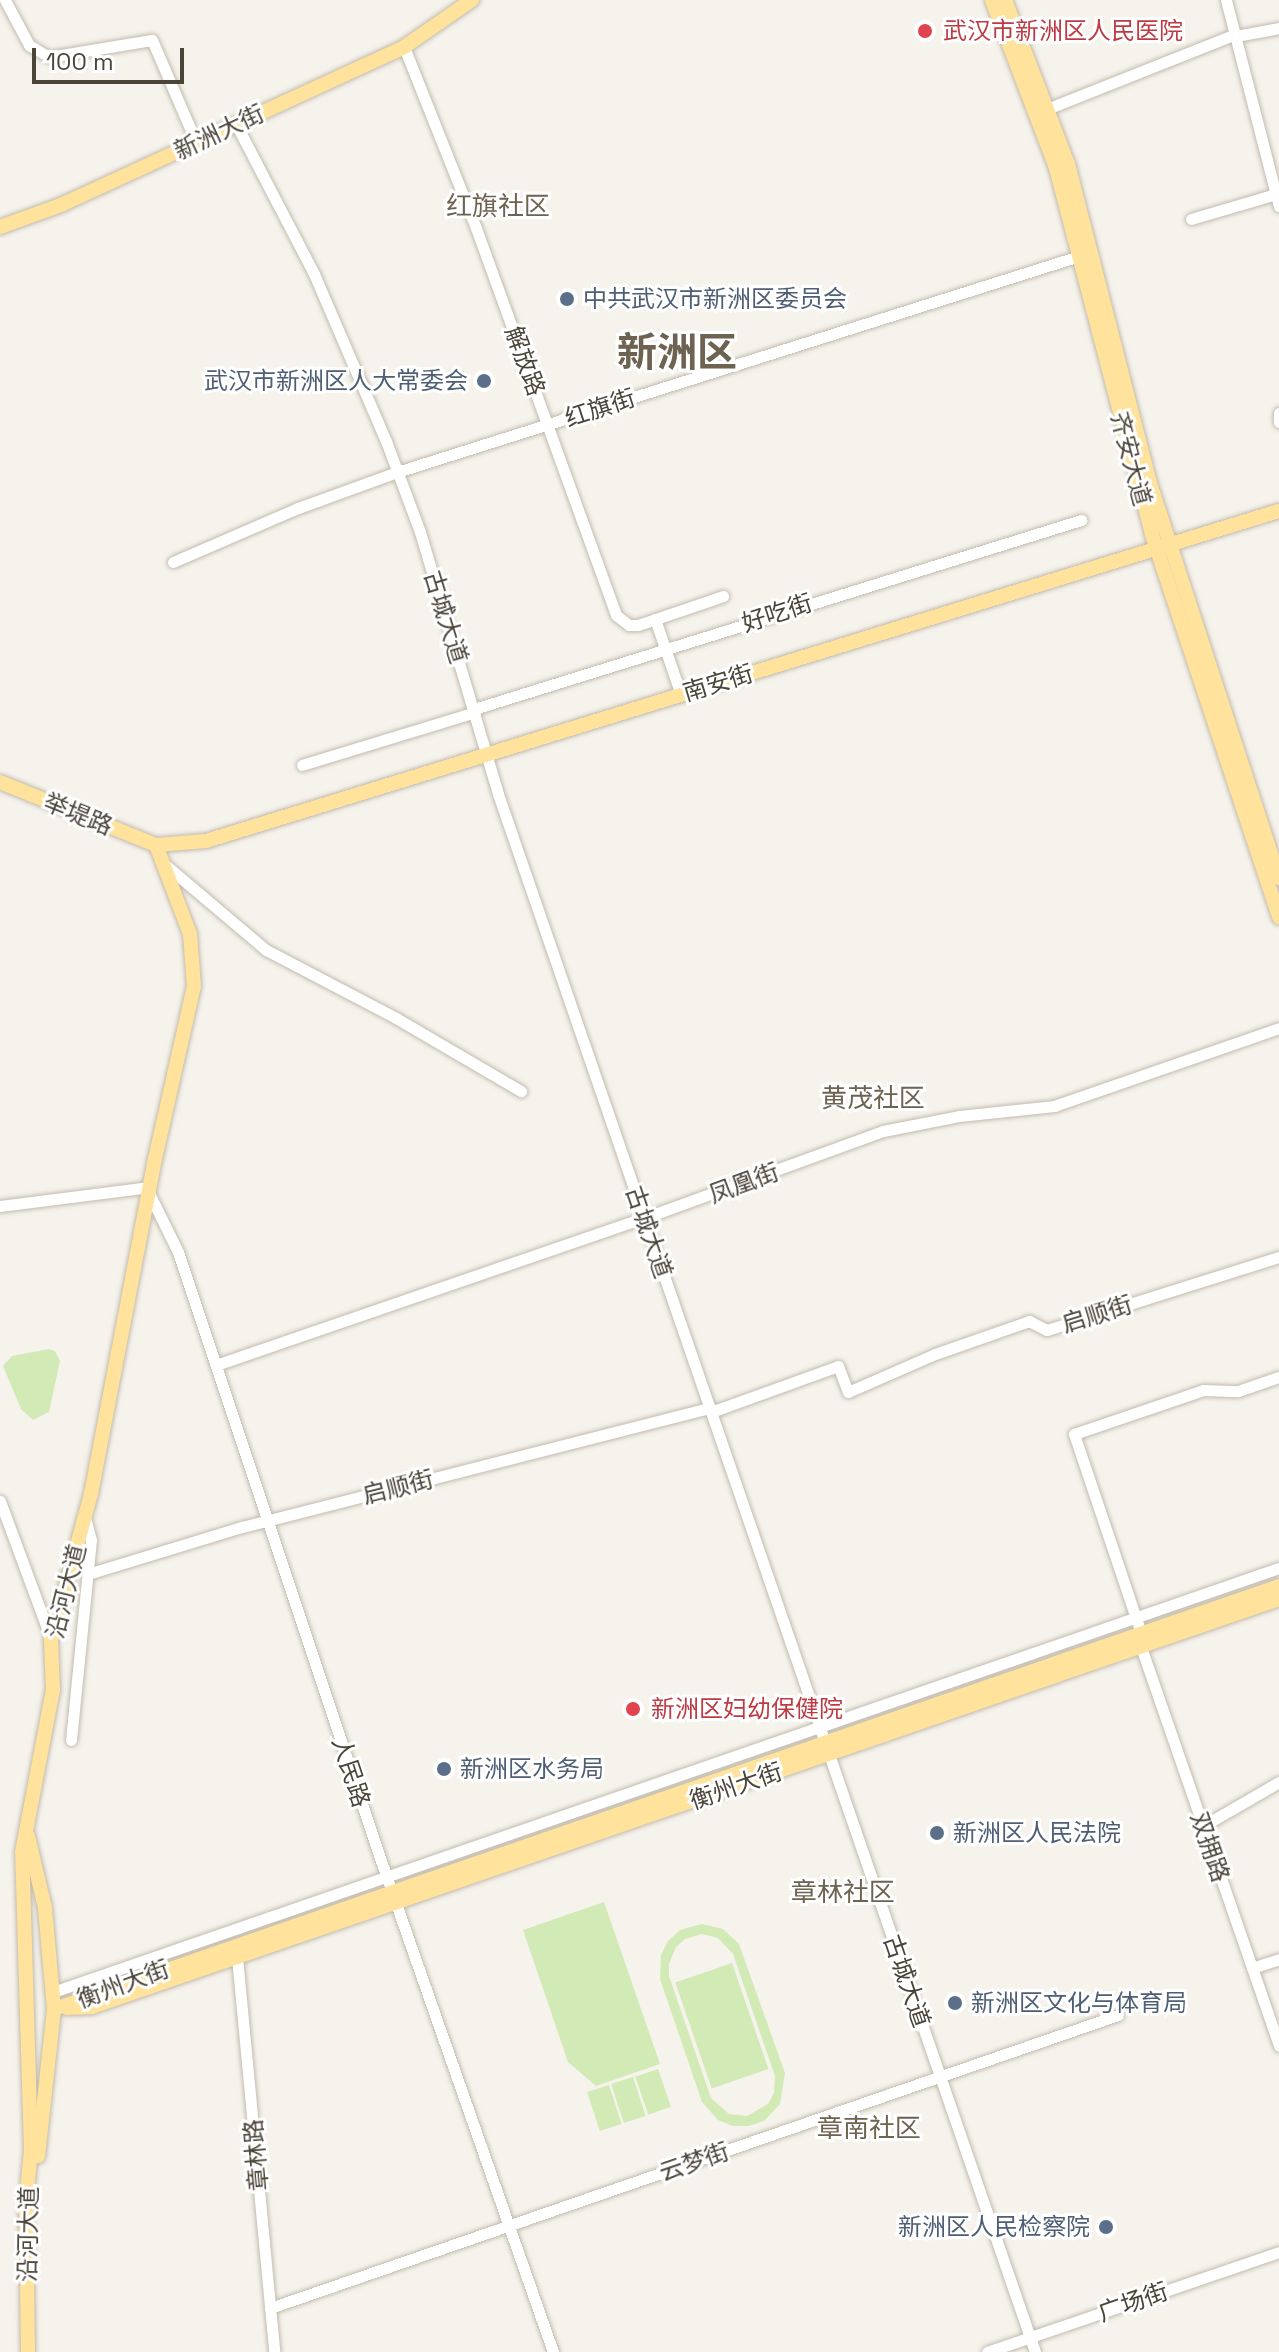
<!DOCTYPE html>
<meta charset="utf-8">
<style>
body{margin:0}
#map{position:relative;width:1279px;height:2352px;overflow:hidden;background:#f6f3ec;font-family:"Space Grotesk","Noto Sans SC",sans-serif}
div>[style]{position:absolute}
.green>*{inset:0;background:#d2eab5;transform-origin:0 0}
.roads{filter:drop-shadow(0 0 2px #c2bbae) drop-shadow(0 0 2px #c2bbae)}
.minor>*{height:11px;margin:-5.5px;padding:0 5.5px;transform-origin:5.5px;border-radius:5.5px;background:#fff}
.major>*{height:14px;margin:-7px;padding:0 7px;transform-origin:7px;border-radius:7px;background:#ffe39c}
.dots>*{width:22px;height:22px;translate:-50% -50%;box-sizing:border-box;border:4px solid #fff;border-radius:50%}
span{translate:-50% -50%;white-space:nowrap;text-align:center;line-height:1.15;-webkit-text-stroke:6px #fff;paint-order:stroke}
.health-label{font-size:24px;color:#be3a42}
.left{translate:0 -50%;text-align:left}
.street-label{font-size:24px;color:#4b4439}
.service-label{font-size:24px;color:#4e5e75}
.right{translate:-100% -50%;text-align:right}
.neighbourhood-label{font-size:26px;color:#6e6250}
.town-label{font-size:40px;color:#6e6250;font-weight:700}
.scale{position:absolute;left:32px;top:48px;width:152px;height:36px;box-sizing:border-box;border:4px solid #4b4439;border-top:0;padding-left:10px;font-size:24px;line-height:28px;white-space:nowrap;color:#4b4439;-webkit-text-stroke:6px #fff;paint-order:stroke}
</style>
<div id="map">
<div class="green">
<div style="clip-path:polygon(49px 1349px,55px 1351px,60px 1361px,49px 1412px,33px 1420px,21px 1409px,3px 1366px,12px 1356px)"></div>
<div style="clip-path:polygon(604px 1902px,660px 2064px,596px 2086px,568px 2062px,523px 1930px)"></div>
<div style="clip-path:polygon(evenodd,702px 1924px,723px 1929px,739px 1944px,785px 2073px,780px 2104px,764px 2121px,749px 2126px,733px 2126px,718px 2120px,702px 2102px,660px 1979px,661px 1955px,668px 1941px,680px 1930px,702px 1924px,702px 1934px,718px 1938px,733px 1954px,775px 2076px,774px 2093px,768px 2104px,747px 2116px,729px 2114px,711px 2098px,669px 1976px,669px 1964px,676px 1947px,685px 1939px,702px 1934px)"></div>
<div style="left:732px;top:1963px;width:112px;height:60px;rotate:71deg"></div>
<div style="left:658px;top:2069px;width:40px;height:24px;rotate:71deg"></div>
<div style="left:633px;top:2077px;width:41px;height:23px;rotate:72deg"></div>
<div style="left:609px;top:2085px;width:41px;height:23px;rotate:72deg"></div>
</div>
<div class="roads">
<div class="minor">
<div style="left:5px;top:0;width:51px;rotate:61.9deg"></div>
<div style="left:29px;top:45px;width:23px;rotate:31deg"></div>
<div style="left:49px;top:57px;width:104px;rotate:-9.4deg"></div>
<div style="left:152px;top:40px;width:111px;rotate:66.7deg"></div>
<div style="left:1226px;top:0;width:213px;rotate:75.6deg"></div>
<div style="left:1236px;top:36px;width:44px;rotate:-10.5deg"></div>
<div style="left:404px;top:47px;width:195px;rotate:68.3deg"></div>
<div style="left:476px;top:228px;width:412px;rotate:70.1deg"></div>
<div style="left:616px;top:615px;width:16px;rotate:38deg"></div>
<div style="left:629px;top:625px;width:9px"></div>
<div style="left:638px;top:625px;width:90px;rotate:-18.8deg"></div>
<div style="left:1049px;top:108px;width:201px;rotate:-21.6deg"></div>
<div style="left:236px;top:124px;width:169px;rotate:62.5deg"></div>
<div style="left:314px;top:274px;width:182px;rotate:66.7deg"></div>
<div style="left:386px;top:441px;width:97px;rotate:69.5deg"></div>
<div style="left:420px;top:532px;width:273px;rotate:73.4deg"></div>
<div style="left:498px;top:794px;width:1648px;rotate:70.98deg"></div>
<div style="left:1191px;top:219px;width:89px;rotate:-16.4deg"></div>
<div style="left:1279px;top:413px;width:9px;rotate:90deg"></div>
<div style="left:173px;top:562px;width:136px;rotate:-23.4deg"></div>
<div style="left:298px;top:508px;width:105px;rotate:-20deg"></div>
<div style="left:397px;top:472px;width:715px;rotate:-17.57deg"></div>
<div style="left:655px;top:619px;width:80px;rotate:71.1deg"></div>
<div style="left:474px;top:709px;width:636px;rotate:-17.29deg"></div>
<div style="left:302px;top:765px;width:181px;rotate:-17deg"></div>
<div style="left:162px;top:862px;width:136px;rotate:40.2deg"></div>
<div style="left:266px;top:950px;width:147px;rotate:27.6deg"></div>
<div style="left:396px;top:1018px;width:145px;rotate:30.3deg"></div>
<div style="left:149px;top:1193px;width:66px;rotate:63.8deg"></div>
<div style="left:178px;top:1252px;width:636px;rotate:71.57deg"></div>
<div style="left:379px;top:1855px;width:527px;rotate:70.7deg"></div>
<div style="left:0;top:1206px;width:151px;rotate:-7.2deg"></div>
<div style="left:216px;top:1365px;width:453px;rotate:-19deg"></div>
<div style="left:644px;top:1218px;width:254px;rotate:-20deg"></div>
<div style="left:883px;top:1131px;width:77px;rotate:-11.2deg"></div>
<div style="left:959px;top:1116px;width:96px;rotate:-6deg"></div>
<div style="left:1054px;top:1106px;width:238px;rotate:-19.1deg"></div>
<div style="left:711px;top:1412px;width:135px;rotate:-19.9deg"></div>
<div style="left:838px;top:1366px;width:28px;rotate:69deg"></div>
<div style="left:848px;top:1392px;width:95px;rotate:-23.6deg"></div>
<div style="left:935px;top:1354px;width:100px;rotate:-19.3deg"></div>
<div style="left:1029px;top:1321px;width:20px;rotate:27deg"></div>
<div style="left:1047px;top:1330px;width:243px;rotate:-17.5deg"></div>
<div style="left:0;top:1501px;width:147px;rotate:69.7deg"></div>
<div style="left:88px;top:1574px;width:161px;rotate:-17deg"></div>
<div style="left:242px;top:1527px;width:483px;rotate:-14.3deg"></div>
<div style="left:1141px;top:1633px;width:210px;rotate:-108.6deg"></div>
<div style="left:1074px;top:1434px;width:136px;rotate:-18.8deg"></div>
<div style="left:1203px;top:1390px;width:35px;rotate:2deg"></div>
<div style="left:1238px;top:1391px;width:43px;rotate:-18.9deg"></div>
<div style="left:1141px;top:1647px;width:422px;rotate:70.9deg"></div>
<div style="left:71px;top:1740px;width:201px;rotate:-84.3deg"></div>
<div style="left:91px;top:1540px;width:24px;rotate:-105deg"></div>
<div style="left:1203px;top:1826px;width:88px;rotate:-30.1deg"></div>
<div style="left:237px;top:1957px;width:397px;rotate:84.6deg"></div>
<div style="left:1252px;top:1968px;width:28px;rotate:-18deg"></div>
<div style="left:53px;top:1992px;width:1297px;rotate:-19.08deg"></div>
<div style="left:270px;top:2308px;width:897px;rotate:-19.06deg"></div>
<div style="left:987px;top:2352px;width:309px;rotate:-18.9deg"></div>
</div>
<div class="major">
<div style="left:992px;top:0;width:180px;rotate:69.1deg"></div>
<div style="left:1056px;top:168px;width:379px;rotate:75.3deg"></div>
<div style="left:1152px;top:535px;width:403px;rotate:71.6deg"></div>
<div style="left:1005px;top:0;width:176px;rotate:69deg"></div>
<div style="left:1068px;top:164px;width:326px;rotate:75.6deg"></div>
<div style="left:1149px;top:480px;width:419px;rotate:71.9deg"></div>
<div style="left:0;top:227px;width:65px;rotate:-19.8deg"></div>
<div style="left:61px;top:205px;width:378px;rotate:-24.7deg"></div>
<div style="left:404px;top:47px;width:83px;rotate:-34.7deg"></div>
<div style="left:0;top:782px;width:168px;rotate:22deg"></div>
<div style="left:156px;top:845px;width:50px;rotate:-4.6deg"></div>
<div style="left:206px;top:841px;width:1123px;rotate:-17.1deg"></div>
<div style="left:28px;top:1836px;width:74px;rotate:76.7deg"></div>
<div style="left:45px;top:1908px;width:101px;rotate:84.9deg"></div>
<div style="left:54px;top:2009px;width:148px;rotate:96.2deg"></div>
<div style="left:67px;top:2008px;width:25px;rotate:-2deg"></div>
<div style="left:92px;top:2007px;width:1255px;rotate:-18.97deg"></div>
<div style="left:54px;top:2009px;width:1296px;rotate:-19.05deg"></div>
<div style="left:28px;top:2352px;width:151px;rotate:-90.8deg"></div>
<div style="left:26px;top:2201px;width:51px;rotate:-84.4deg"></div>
<div style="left:31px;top:2150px;width:298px;rotate:-91.7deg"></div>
<div style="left:22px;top:1852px;width:165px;rotate:-79.2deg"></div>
<div style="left:53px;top:1690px;width:50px;rotate:-92.3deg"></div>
<div style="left:51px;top:1640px;width:151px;rotate:-74.7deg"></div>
<div style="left:91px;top:1494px;width:341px;rotate:-79.2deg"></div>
<div style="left:155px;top:1159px;width:177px;rotate:-77.3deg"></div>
<div style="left:194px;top:986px;width:52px;rotate:-94.4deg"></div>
<div style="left:190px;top:934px;width:95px;rotate:-110.9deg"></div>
</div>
</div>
<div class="dots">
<div style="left:925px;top:31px;background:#e0444e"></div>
<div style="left:567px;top:299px;background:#5c6f8a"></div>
<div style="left:484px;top:381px;background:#5c6f8a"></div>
<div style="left:633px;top:1709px;background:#e0444e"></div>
<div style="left:444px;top:1769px;background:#5c6f8a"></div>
<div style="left:937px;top:1833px;background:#5c6f8a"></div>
<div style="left:955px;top:2003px;background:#5c6f8a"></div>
<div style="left:1106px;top:2227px;background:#5c6f8a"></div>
</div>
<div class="health-label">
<span class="left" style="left:943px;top:31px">武汉市新洲区人民医院</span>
<span class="left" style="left:651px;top:1709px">新洲区妇幼保健院</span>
</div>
<div class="street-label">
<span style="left:219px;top:132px;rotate:-25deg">新洲大街</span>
<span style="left:525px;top:361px;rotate:70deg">解放路</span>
<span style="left:600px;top:408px;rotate:-18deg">红旗街</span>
<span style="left:1131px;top:459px;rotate:75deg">齐安大道</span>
<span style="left:777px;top:613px;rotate:-18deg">好吃街</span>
<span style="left:446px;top:617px;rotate:73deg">古城大道</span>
<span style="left:718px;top:683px;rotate:-17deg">南安街</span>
<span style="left:78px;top:814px;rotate:22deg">举堤路</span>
<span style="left:744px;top:1183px;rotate:-20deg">凤凰街</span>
<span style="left:649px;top:1232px;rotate:71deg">古城大道</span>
<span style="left:1097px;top:1314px;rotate:-17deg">启顺街</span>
<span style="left:398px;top:1487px;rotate:-14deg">启顺街</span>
<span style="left:66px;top:1591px;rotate:-76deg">沿河大道</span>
<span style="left:351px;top:1772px;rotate:72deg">人民路</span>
<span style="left:736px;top:1786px;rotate:-19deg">衡州大街</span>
<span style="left:1210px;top:1847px;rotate:71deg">双拥路</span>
<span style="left:907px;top:1981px;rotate:71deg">古城大道</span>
<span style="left:123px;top:1984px;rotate:-20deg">衡州大街</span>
<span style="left:256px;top:2155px;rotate:-95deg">章林路</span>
<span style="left:694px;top:2162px;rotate:-19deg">云梦街</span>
<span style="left:28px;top:2234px;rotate:-89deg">沿河大道</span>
<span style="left:1133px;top:2302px;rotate:-19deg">广场街</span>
</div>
<div class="service-label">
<span class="left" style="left:583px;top:299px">中共武汉市新洲区委员会</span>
<span class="right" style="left:468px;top:381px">武汉市新洲区人大常委会</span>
<span class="left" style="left:460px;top:1769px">新洲区水务局</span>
<span class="left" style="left:953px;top:1833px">新洲区人民法院</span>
<span class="left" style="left:971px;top:2003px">新洲区文化与体育局</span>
<span class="right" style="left:1090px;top:2227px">新洲区人民检察院</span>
</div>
<div class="neighbourhood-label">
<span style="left:498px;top:207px">红旗社区</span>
<span style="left:873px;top:1099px">黄茂社区</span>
<span style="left:843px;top:1893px">章林社区</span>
<span style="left:869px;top:2129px">章南社区</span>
</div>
<div class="town-label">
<span style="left:677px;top:353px">新洲区</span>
</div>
<div class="scale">100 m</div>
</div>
